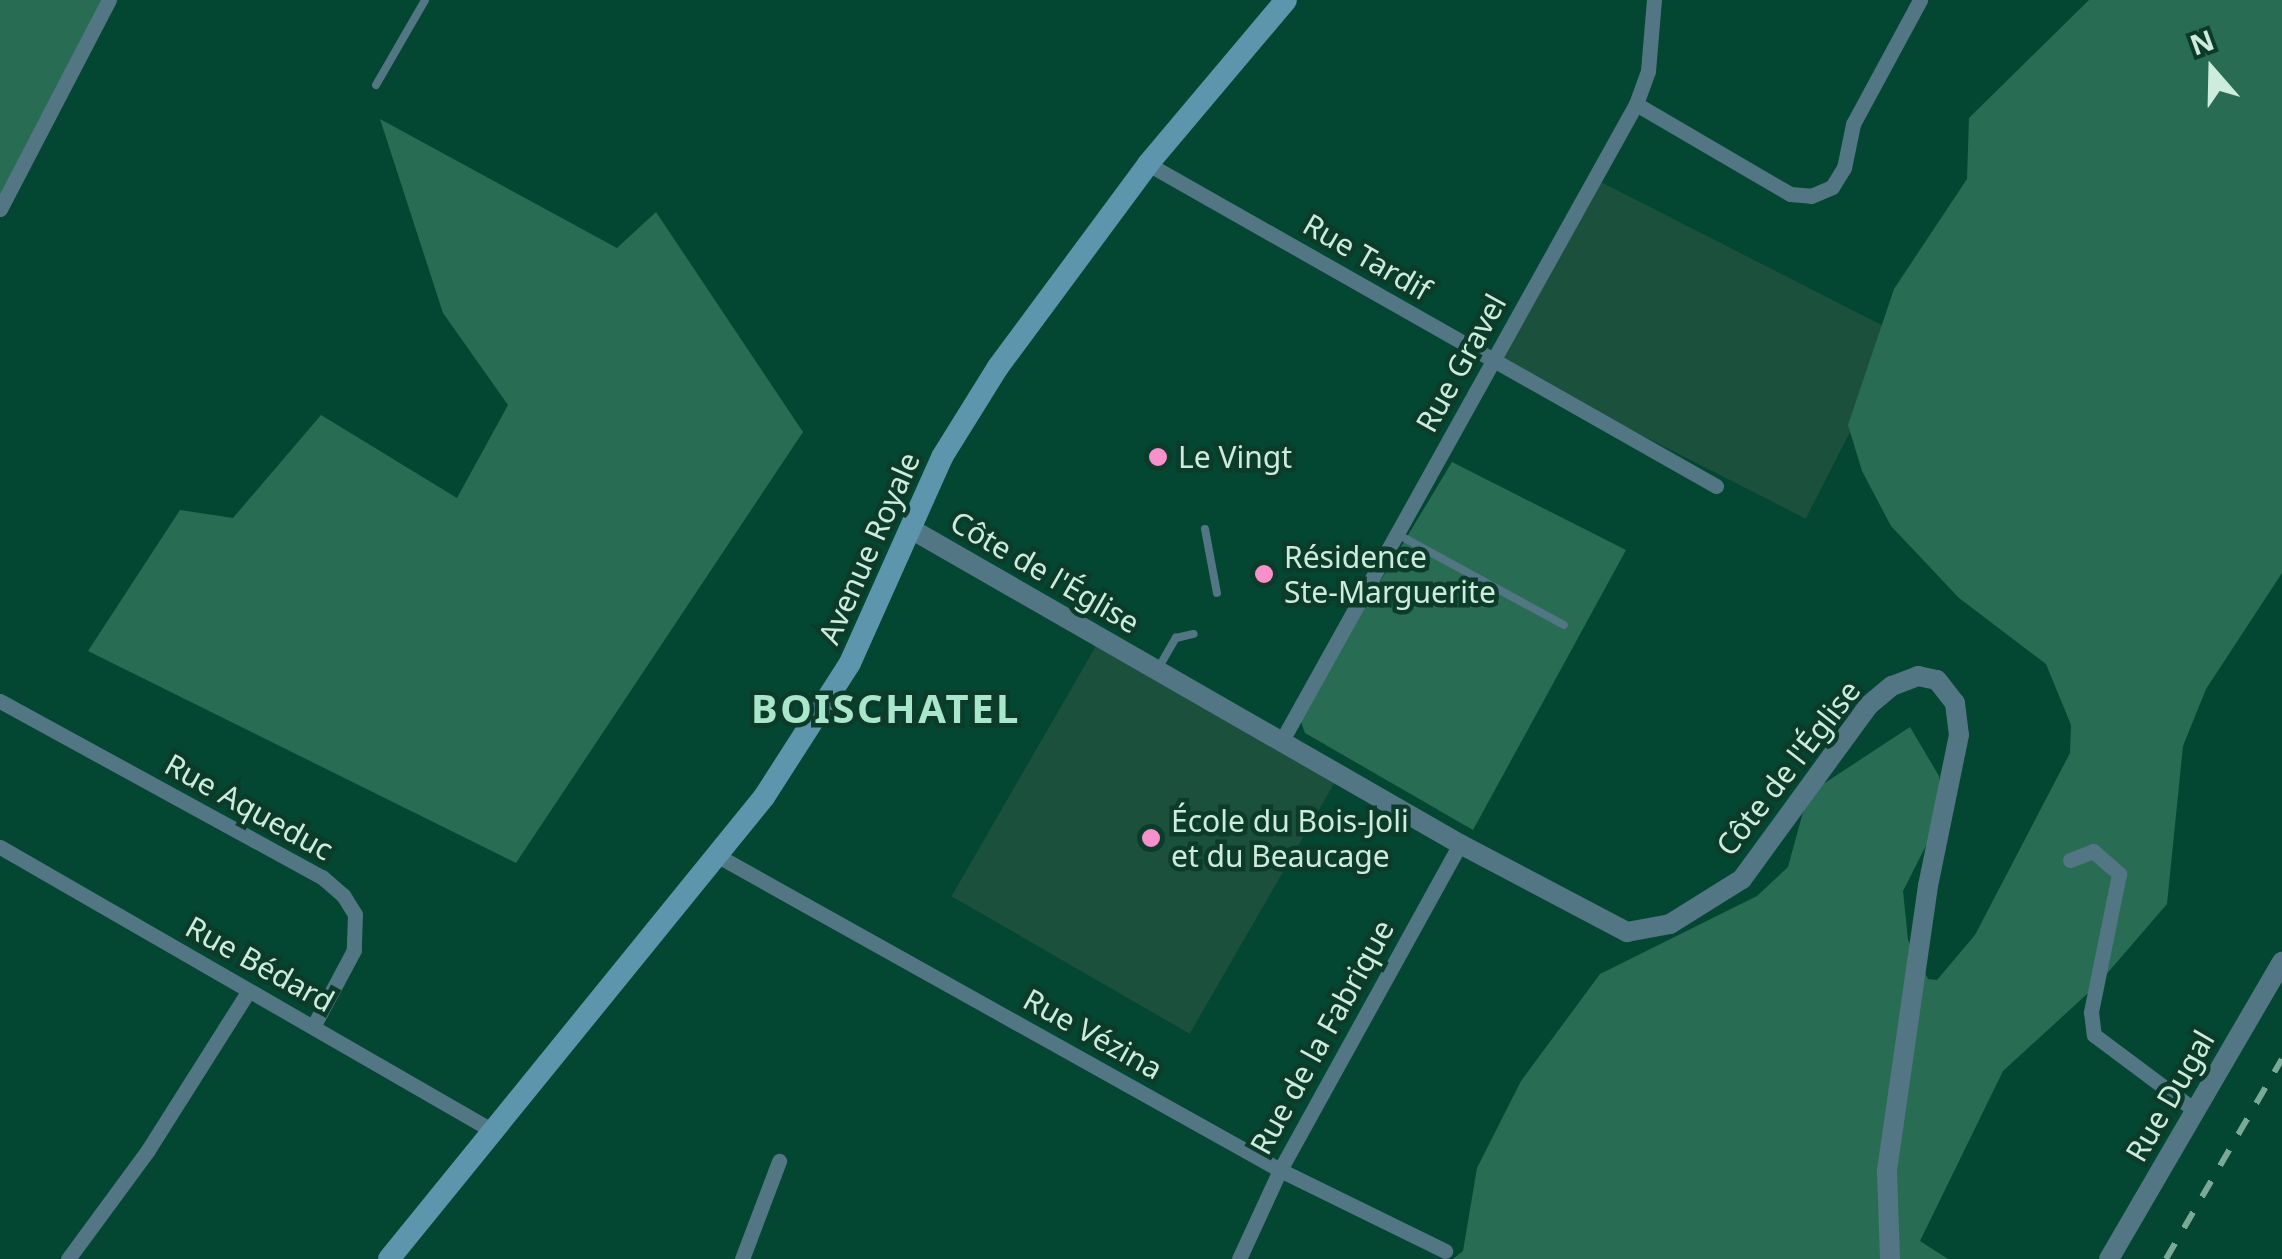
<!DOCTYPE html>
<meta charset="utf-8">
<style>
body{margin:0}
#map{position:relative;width:2282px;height:1259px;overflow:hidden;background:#034732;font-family:"Noto Sans",sans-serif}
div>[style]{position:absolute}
.built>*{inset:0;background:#1b503d;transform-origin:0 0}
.green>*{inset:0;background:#286c53}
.service>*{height:8px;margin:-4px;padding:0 4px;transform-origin:4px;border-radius:4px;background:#527684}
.minor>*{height:15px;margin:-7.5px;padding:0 7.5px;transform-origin:7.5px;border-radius:7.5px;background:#527684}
.tertiary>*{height:20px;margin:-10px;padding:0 10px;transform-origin:10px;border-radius:10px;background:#527684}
.secondary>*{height:22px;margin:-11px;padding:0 11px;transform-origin:11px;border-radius:11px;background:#5c95ac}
.rail>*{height:6px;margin-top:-3px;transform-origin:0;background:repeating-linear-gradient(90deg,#7ba998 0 18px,transparent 0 36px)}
.dots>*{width:28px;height:28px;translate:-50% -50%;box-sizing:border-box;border:5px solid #0c3b2a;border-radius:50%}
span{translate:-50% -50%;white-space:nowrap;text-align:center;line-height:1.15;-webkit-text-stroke:9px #0c3b2a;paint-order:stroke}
.street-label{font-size:30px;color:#ceecde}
.poi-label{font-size:30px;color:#ceecde}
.left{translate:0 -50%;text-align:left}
.district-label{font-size:40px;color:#a9e6cb;font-weight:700;letter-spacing:2.5px}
.north{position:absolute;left:2162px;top:20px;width:100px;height:100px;-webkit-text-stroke:8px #0c3b2a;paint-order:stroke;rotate:340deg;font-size:28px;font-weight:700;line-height:40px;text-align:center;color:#ceecde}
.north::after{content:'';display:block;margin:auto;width:35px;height:45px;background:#ceecde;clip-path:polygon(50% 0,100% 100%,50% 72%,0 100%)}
</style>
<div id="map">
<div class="built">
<div style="left:1595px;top:179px;width:342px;height:207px;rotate:27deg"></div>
<div style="left:1100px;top:639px;width:275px;height:297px;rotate:30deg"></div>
</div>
<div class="green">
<div style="clip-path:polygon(0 0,109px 0,0 209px)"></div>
<div style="clip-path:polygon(2089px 0,2282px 0,2282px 573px,2206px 689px,2183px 746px,2167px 904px,2098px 984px,2003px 1071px,1920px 1241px,1948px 1259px,1453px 1259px,1463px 1251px,1477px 1168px,1521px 1081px,1600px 974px,1757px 896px,1788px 867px,1808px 794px,1910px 727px,1939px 776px,1944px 810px,1903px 891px,1908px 940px,1928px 979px,1937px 980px,1975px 935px,2070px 753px,2071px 725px,2046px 664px,1959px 598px,1891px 526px,1862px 471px,1848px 425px,1894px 289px,1967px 179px,1969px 118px)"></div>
<div style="clip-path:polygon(380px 119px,617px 248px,656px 212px,803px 432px,516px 863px,88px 651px,180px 510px,233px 518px,321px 415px,457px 498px,508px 405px,443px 313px)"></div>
<div style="clip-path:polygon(1452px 462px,1626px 550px,1473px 830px,1305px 733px,1299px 716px)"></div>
</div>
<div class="service">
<div style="left:376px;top:85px;width:98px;rotate:-60deg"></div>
<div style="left:1205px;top:529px;width:65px;rotate:79.4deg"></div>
<div style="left:1397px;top:534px;width:190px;rotate:28.6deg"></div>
<div style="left:1159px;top:667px;width:34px;rotate:-60deg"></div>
<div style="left:1176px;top:638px;width:18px;rotate:-13deg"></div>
</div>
<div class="minor">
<div style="left:1636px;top:104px;width:178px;rotate:30.3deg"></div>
<div style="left:1790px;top:194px;width:21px;rotate:5deg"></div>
<div style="left:1811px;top:196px;width:23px;rotate:-23deg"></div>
<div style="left:1832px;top:187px;width:22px;rotate:-58deg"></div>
<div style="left:1844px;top:168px;width:45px;rotate:-78.4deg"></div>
<div style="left:1853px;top:124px;width:141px;rotate:-61.6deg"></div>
<div style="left:1148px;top:164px;width:653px;rotate:29.55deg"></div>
<div style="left:0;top:209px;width:236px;rotate:-62.5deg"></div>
<div style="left:0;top:701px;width:367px;rotate:28.7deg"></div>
<div style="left:322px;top:877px;width:28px;rotate:41deg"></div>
<div style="left:343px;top:895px;width:22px;rotate:58deg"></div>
<div style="left:355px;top:914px;width:36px;rotate:92deg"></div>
<div style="left:354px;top:950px;width:85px;rotate:118.1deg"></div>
<div style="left:1281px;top:742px;width:730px;rotate:-60.91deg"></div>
<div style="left:1636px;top:104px;width:35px;rotate:-70deg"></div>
<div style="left:1648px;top:71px;width:71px;rotate:-85.2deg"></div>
<div style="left:0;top:847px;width:569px;rotate:29.94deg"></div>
<div style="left:718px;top:856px;width:644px;rotate:29.19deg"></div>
<div style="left:1280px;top:1170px;width:184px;rotate:26.1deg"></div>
<div style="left:2070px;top:860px;width:25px;rotate:-21deg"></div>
<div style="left:2093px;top:851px;width:35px;rotate:41deg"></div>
<div style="left:2119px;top:874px;width:141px;rotate:101.5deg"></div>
<div style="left:2091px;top:1012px;width:23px;rotate:83deg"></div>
<div style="left:2094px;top:1035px;width:127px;rotate:36.7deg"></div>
<div style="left:68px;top:1259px;width:135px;rotate:-53.7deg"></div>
<div style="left:148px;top:1150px;width:187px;rotate:-57.7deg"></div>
<div style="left:742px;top:1259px;width:105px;rotate:-69.3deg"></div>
<div style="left:1239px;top:1259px;width:98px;rotate:-65.3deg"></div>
<div style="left:1280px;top:1170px;width:372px;rotate:-61.1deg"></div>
</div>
<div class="tertiary">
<div style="left:911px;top:529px;width:633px;rotate:29.85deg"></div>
<div style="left:1460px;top:844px;width:189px;rotate:27.8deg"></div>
<div style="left:1627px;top:932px;width:44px;rotate:-10.5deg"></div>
<div style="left:1670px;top:924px;width:85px;rotate:-32deg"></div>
<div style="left:1742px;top:879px;width:215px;rotate:-53.9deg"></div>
<div style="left:1869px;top:705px;width:30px;rotate:-40deg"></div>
<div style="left:1892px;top:686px;width:28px;rotate:-21deg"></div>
<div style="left:1918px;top:676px;width:19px;rotate:12deg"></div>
<div style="left:1937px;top:680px;width:29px;rotate:52deg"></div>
<div style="left:1955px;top:703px;width:32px;rotate:83deg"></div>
<div style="left:1959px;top:735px;width:154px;rotate:101.6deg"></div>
<div style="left:1928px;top:886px;width:289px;rotate:98.2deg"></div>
<div style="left:1887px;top:1172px;width:87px;rotate:88deg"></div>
<div style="left:2109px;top:1259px;width:344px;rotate:-59.8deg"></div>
</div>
<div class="secondary">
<div style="left:389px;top:1259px;width:595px;rotate:-50.93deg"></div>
<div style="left:764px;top:797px;width:159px;rotate:-57.3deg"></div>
<div style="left:850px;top:663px;width:226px;rotate:-65.9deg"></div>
<div style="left:942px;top:457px;width:106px;rotate:-58.1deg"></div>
<div style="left:998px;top:367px;width:252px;rotate:-53.5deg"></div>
<div style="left:1148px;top:164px;width:214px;rotate:-49.9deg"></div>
</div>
<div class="rail">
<div style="left:2166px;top:1259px;width:231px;rotate:-59.9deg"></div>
</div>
<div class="dots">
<div style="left:1158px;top:457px;background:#f890cc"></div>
<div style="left:1264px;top:574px;background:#f890cc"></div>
<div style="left:1151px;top:838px;background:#f890cc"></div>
</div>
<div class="street-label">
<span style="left:1367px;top:257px;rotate:30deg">Rue Tardif</span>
<span style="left:1461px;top:363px;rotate:-61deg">Rue Gravel</span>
<span style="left:869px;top:548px;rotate:-66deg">Avenue Royale</span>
<span style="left:1045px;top:572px;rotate:30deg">Côte de l'Église</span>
<span style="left:1788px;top:768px;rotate:-52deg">Côte de l'Église</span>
<span style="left:249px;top:807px;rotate:29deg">Rue Aqueduc</span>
<span style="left:260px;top:964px;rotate:29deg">Rue Bédard</span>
<span style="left:1093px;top:1034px;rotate:29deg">Rue Vézina</span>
<span style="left:1322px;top:1037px;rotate:-61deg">Rue de la Fabrique</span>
<span style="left:2170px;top:1096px;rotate:-60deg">Rue Dugal</span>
</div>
<div class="poi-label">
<span class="left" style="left:1178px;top:457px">Le Vingt</span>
<span class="left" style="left:1284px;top:574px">Résidence<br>Ste-Marguerite</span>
<span class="left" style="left:1171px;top:838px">École du Bois-Joli<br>et du Beaucage</span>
</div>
<div class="district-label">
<span style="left:886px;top:708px">BOISCHATEL</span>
</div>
<div class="north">N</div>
</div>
